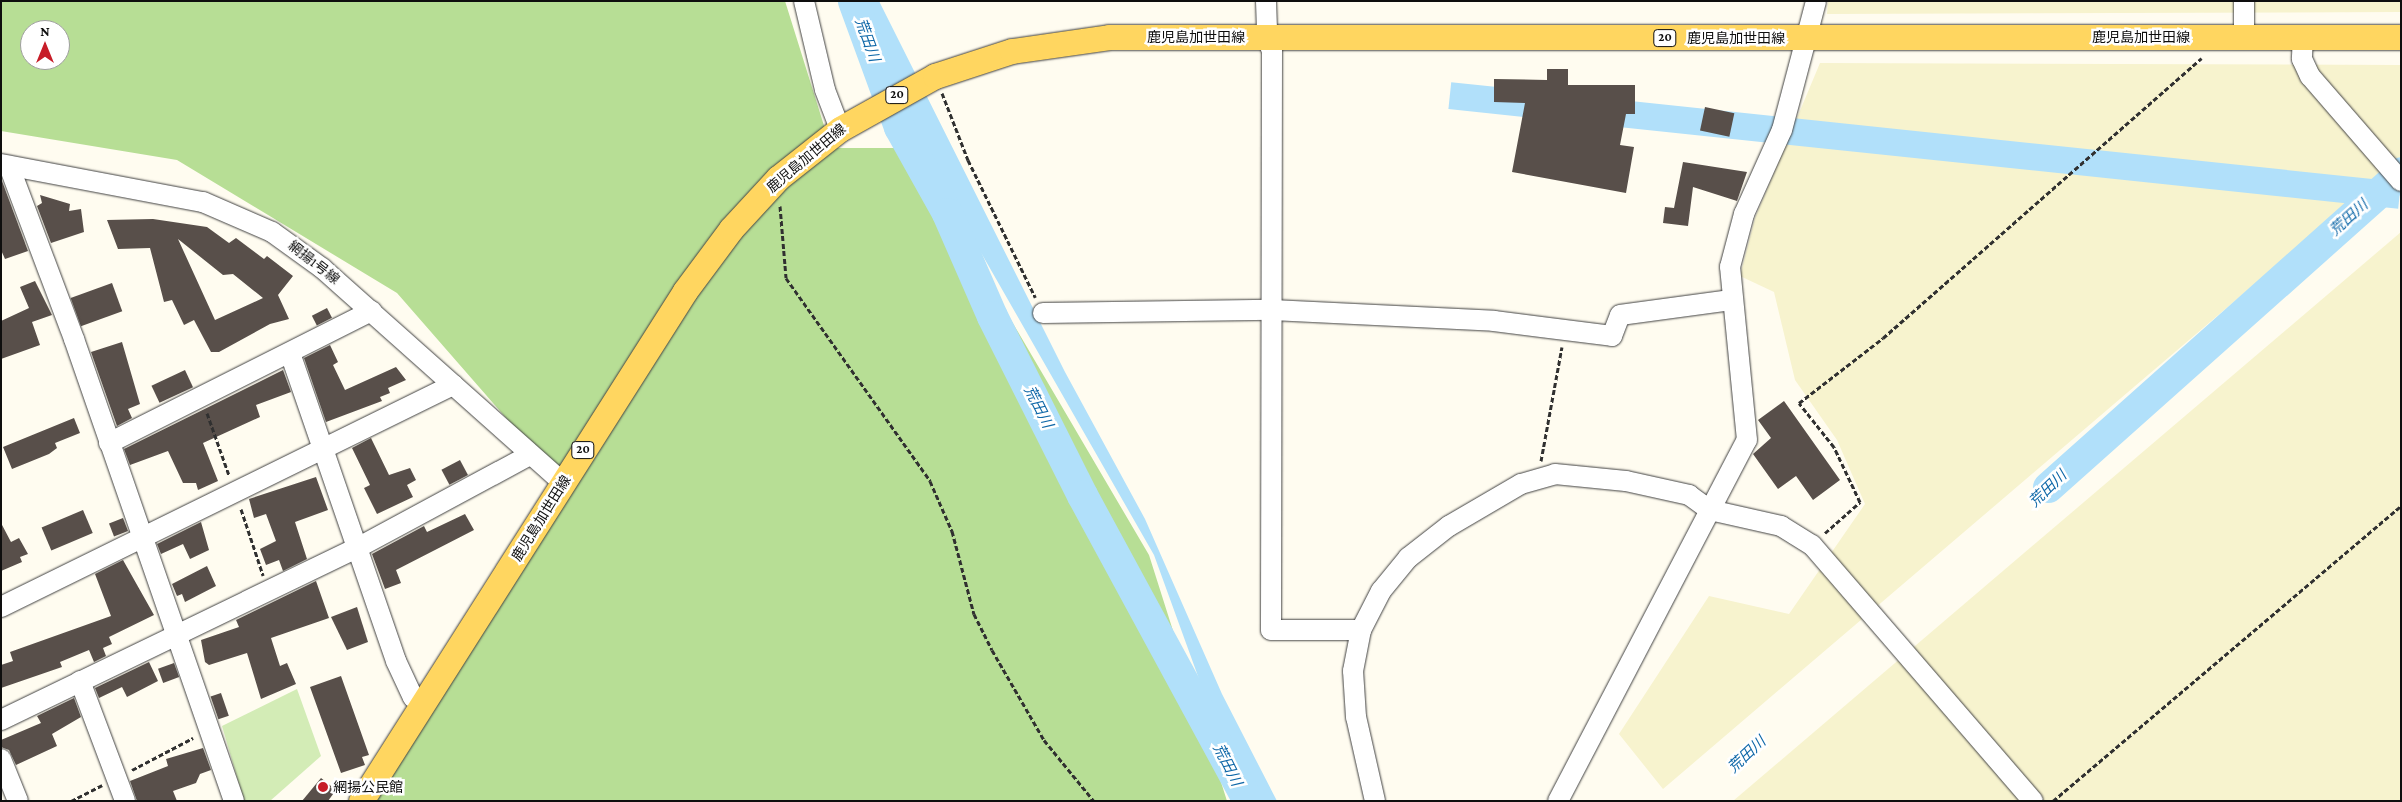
<!DOCTYPE html>
<meta charset="utf-8">
<style>
body{margin:0}
#map{position:relative;width:2402px;height:802px;overflow:hidden;background:#fffcf0;font-family:"Crimson Pro","Noto Sans JP",serif}
div>[style]{position:absolute}
.farmland>*{inset:0;background:#f7f3ce}
.green>*{inset:0;background:#d3ecb6}
.forest>*{inset:0;background:#b7de95}
.water>*{inset:0;background:#b1e0fa;transform-origin:0 0}
.river>*{height:31px;margin:-15.5px;padding:0 15.5px;transform-origin:15.5px;border-radius:15.5px;background:#b1e0fa}
.building>*{inset:0;background:#584f4a;transform-origin:0 0}
.path>*{height:3px;margin-top:-1.5px;transform-origin:0;background:repeating-linear-gradient(90deg,#303030 0 5px,transparent 0 7.5px)}
.roads{filter:drop-shadow(0 0 1px #414141) drop-shadow(0 0 1px #414141)}
.minor>*{height:20px;margin:-10px;padding:0 10px;transform-origin:10px;border-radius:10px;background:#fff}
.major>*{height:25px;margin:-12.5px;padding:0 12.5px;transform-origin:12.5px;border-radius:12.5px;background:#ffd660}
.dots>*{width:14px;height:14px;translate:-50% -50%;box-sizing:border-box;border:2px solid #fff;border-radius:50%}
span{translate:-50% -50%;white-space:nowrap;text-align:center;line-height:1.15;-webkit-text-stroke:5px #fff;paint-order:stroke}
.shield-label span{padding:1px 4px;background:#fff;border:1px solid;border-radius:4px;-webkit-text-stroke-width:0}
.shield-label{font-size:12px;color:#0e0e0e;font-weight:700}
.street-label{font-size:14px;color:#0e0e0e}
.poi-label{font-size:14px;color:#0e0e0e}
.left{translate:0 -50%;text-align:left}
.water-label{font-size:15px;color:#0f68a8;font-style:italic}
.frame{position:absolute;inset:0;border:2px solid #0e0e0e;pointer-events:none}
.north{position:absolute;left:20px;top:20px;width:50px;height:50px;box-sizing:border-box;background:#fff;border:1px solid #9f9f9f;border-radius:50%;rotate:0deg;font-size:14px;font-weight:700;line-height:20px;text-align:center;color:#0e0e0e}
.north::after{content:'';display:block;margin:auto;width:18px;height:22px;background:#c71d28;clip-path:polygon(50% 0,100% 100%,50% 72%,0 100%)}
</style>
<div id="map">
<div class="farmland">
<div style="clip-path:polygon(1828px 1px,2401px 1px,2401px 12px,1827px 14px)"></div>
<div style="clip-path:polygon(1820px 63px,2401px 65px,2401px 159px,1663px 789px,1619px 734px,1709px 596px,1789px 614px,1865px 504px,1837px 440px,1795px 380px,1774px 292px,1740px 276px,1755px 218px)"></div>
<div style="clip-path:polygon(2401px 232px,2401px 801px,1733px 801px)"></div>
</div>
<div class="green">
<div style="clip-path:polygon(297px 689px,321px 756px,270px 801px,244px 801px,222px 726px)"></div>
</div>
<div class="forest">
<div style="clip-path:polygon(evenodd,1px 1px,785px 1px,831px 148px,910px 148px,1149px 555px,1227px 801px,366px 801px,562px 482px,397px 293px,177px 160px,1px 131px,1px 1px,30px 30px,60px 30px,60px 60px,30px 60px,30px 30px)"></div>
</div>
<div class="water">
<div style="clip-path:polygon(840px 1px,879px 1px,1065px 372px,1145px 519px,1222px 694px,1277px 801px,1261px 801px,1207px 701px,1154px 555px,928px 160px,867px 69px)"></div>
<div style="left:2401px;top:182px;width:27px;height:955px;rotate:96deg"></div>
</div>
<div class="river">
<div style="left:853px;top:1px;width:134px;rotate:69.9deg"></div>
<div style="left:899px;top:127px;width:98px;rotate:60.8deg"></div>
<div style="left:947px;top:213px;width:112px;rotate:66.4deg"></div>
<div style="left:992px;top:316px;width:200px;rotate:63.3deg"></div>
<div style="left:1082px;top:495px;width:348px;rotate:61.5deg"></div>
<div style="left:2048px;top:487px;width:473px;rotate:-41.7deg"></div>
</div>
<div class="building">
<div style="clip-path:polygon(1547px 69px,1568px 69px,1568px 85px,1635px 85px,1635px 114px,1626px 114px,1620px 145px,1634px 147px,1626px 193px,1512px 172px,1525px 103px,1494px 102px,1494px 79px,1547px 80px)"></div>
<div style="left:1705px;top:107px;width:30px;height:24px;rotate:12deg"></div>
<div style="clip-path:polygon(1683px 162px,1747px 172px,1737px 201px,1693px 187px,1688px 226px,1663px 223px,1665px 207px,1674px 208px)"></div>
<div style="clip-path:polygon(2px 181px,28px 251px,5px 259px,1px 250px)"></div>
<div style="clip-path:polygon(40px 195px,70px 204px,69px 211px,81px 209px,84px 232px,51px 243px,37px 206px,42px 203px)"></div>
<div style="clip-path:polygon(evenodd,153px 219px,207px 227px,229px 243px,236px 238px,264px 259px,267px 256px,293px 276px,278px 295px,289px 319px,270px 324px,219px 352px,211px 352px,194px 320px,184px 325px,172px 300px,164px 302px,150px 248px,118px 249px,107px 220px,153px 219px,178px 239px,223px 275px,233px 274px,263px 298px,215px 320px,178px 239px)"></div>
<div style="clip-path:polygon(35px 281px,52px 315px,32px 322px,40px 345px,1px 359px,1px 321px,29px 308px,20px 287px)"></div>
<div style="left:112px;top:283px;width:30px;height:44px;rotate:70deg"></div>
<div style="left:327px;top:308px;width:11px;height:17px;rotate:63deg"></div>
<div style="clip-path:polygon(122px 342px,140px 404px,128px 409px,132px 418px,117px 426px,91px 352px)"></div>
<div style="clip-path:polygon(330px 345px,338px 362px,333px 365px,345px 390px,396px 367px,406px 380px,388px 388px,390px 393px,380px 397px,382px 401px,326px 422px,304px 358px)"></div>
<div style="left:185px;top:370px;width:19px;height:37px;rotate:65deg"></div>
<div style="clip-path:polygon(283px 370px,291px 392px,256px 405px,260px 417px,203px 443px,218px 481px,198px 490px,196px 483px,183px 483px,168px 451px,130px 465px,124px 449px)"></div>
<div style="clip-path:polygon(1784px 401px,1840px 480px,1813px 500px,1796px 476px,1778px 489px,1753px 454px,1771px 438px,1758px 420px)"></div>
<div style="clip-path:polygon(74px 418px,80px 433px,55px 443px,57px 448px,49px 454px,12px 469px,3px 447px)"></div>
<div style="clip-path:polygon(371px 438px,389px 475px,410px 468px,416px 480px,407px 485px,413px 497px,377px 514px,364px 488px,370px 485px,352px 448px)"></div>
<div style="left:460px;top:460px;width:17px;height:21px;rotate:62deg"></div>
<div style="clip-path:polygon(316px 477px,328px 510px,295px 522px,307px 559px,283px 571px,279px 560px,266px 565px,260px 549px,276px 541px,266px 514px,254px 518px,249px 499px)"></div>
<div style="left:83px;top:510px;width:25px;height:45px;rotate:67deg"></div>
<div style="clip-path:polygon(465px 514px,474px 530px,396px 570px,401px 583px,385px 589px,372px 554px,424px 526px,427px 532px)"></div>
<div style="left:123px;top:518px;width:14px;height:15px;rotate:69deg"></div>
<div style="clip-path:polygon(201px 522px,209px 550px,190px 559px,183px 544px,161px 554px,157px 544px)"></div>
<div style="clip-path:polygon(1px 523px,11px 542px,19px 538px,28px 554px,20px 557px,22px 562px,1px 571px)"></div>
<div style="clip-path:polygon(123px 560px,154px 615px,109px 637px,112px 644px,103px 648px,106px 656px,94px 662px,89px 650px,60px 662px,62px 667px,1px 688px,1px 665px,13px 661px,10px 652px,111px 616px,95px 574px)"></div>
<div style="clip-path:polygon(207px 566px,216px 586px,185px 602px,182px 594px,177px 596px,172px 584px)"></div>
<div style="clip-path:polygon(316px 581px,329px 618px,271px 638px,280px 666px,287px 663px,296px 684px,261px 699px,247px 653px,209px 665px,205px 662px,201px 640px,239px 627px,236px 620px)"></div>
<div style="clip-path:polygon(357px 607px,368px 642px,347px 650px,331px 617px)"></div>
<div style="clip-path:polygon(149px 662px,158px 681px,127px 697px,122px 687px,99px 698px,95px 688px)"></div>
<div style="left:174px;top:663px;width:15px;height:17px;rotate:70deg"></div>
<div style="clip-path:polygon(341px 676px,369px 755px,362px 757px,365px 765px,341px 773px,310px 687px)"></div>
<div style="left:221px;top:693px;width:24px;height:11px;rotate:71deg"></div>
<div style="clip-path:polygon(74px 698px,81px 717px,52px 734px,57px 746px,16px 765px,9px 750px,1px 747px,1px 740px,41px 723px,37px 716px)"></div>
<div style="clip-path:polygon(203px 748px,211px 770px,200px 774px,196px 783px,173px 791px,177px 801px,137px 801px,130px 781px,168px 766px,166px 759px)"></div>
<div style="clip-path:polygon(321px 778px,336px 790px,328px 801px,302px 801px)"></div>
</div>
<div class="path">
<div style="left:942px;top:93px;width:72px;rotate:68.8deg"></div>
<div style="left:968px;top:160px;width:153px;rotate:63.9deg"></div>
<div style="left:780px;top:206px;width:72px;rotate:85.2deg"></div>
<div style="left:786px;top:278px;width:249px;rotate:54.6deg"></div>
<div style="left:930px;top:481px;width:55px;rotate:66.3deg"></div>
<div style="left:952px;top:531px;width:86px;rotate:75.2deg"></div>
<div style="left:974px;top:614px;width:40px;rotate:63.4deg"></div>
<div style="left:992px;top:650px;width:104px;rotate:60deg"></div>
<div style="left:1044px;top:740px;width:79px;rotate:50.7deg"></div>
<div style="left:207px;top:413px;width:66px;rotate:70.5deg"></div>
<div style="left:1541px;top:461px;width:116px;rotate:-79.6deg"></div>
<div style="left:241px;top:509px;width:70px;rotate:71.6deg"></div>
<div style="left:1825px;top:533px;width:47px;rotate:-41.5deg"></div>
<div style="left:1860px;top:502px;width:61px;rotate:-115.3deg"></div>
<div style="left:1834px;top:447px;width:56px;rotate:-128.5deg"></div>
<div style="left:1799px;top:403px;width:106px;rotate:-37.7deg"></div>
<div style="left:1883px;top:338px;width:424px;rotate:-41.3deg"></div>
<div style="left:132px;top:770px;width:69px;rotate:-27.7deg"></div>
<div style="left:71px;top:801px;width:35px;rotate:-27deg"></div>
<div style="left:2053px;top:801px;width:456px;rotate:-40.3deg"></div>
</div>
<div class="roads">
<div class="minor">
<div style="left:804px;top:1px;width:91px;rotate:76.7deg"></div>
<div style="left:825px;top:90px;width:42px;rotate:69deg"></div>
<div style="left:1266px;top:1px;width:37px;rotate:88deg"></div>
<div style="left:1267px;top:38px;width:14px;rotate:69deg"></div>
<div style="left:1272px;top:51px;width:579px;rotate:90.1deg"></div>
<div style="left:1271px;top:630px;width:90px"></div>
<div style="left:2244px;top:37px;width:36px;rotate:-90deg"></div>
<div style="left:2303px;top:37px;width:22px;rotate:93deg"></div>
<div style="left:2302px;top:59px;width:19px;rotate:65deg"></div>
<div style="left:2310px;top:76px;width:139px;rotate:49.1deg"></div>
<div style="left:1px;top:164px;width:206px;rotate:10.7deg"></div>
<div style="left:203px;top:202px;width:75px;rotate:23.5deg"></div>
<div style="left:272px;top:232px;width:62px;rotate:35.8deg"></div>
<div style="left:322px;top:268px;width:323px;rotate:41.7deg"></div>
<div style="left:9px;top:166px;width:185px;rotate:69.4deg"></div>
<div style="left:74px;top:339px;width:489px;rotate:70.9deg"></div>
<div style="left:1043px;top:313px;width:229px;rotate:-0.8deg"></div>
<div style="left:1272px;top:310px;width:222px;rotate:2.8deg"></div>
<div style="left:1494px;top:321px;width:119px;rotate:7.2deg"></div>
<div style="left:1612px;top:336px;width:22px;rotate:-69deg"></div>
<div style="left:1620px;top:315px;width:112px;rotate:-7.7deg"></div>
<div style="left:290px;top:353px;width:326px;rotate:71deg"></div>
<div style="left:396px;top:661px;width:40px;rotate:65deg"></div>
<div style="left:413px;top:697px;width:14px;rotate:25deg"></div>
<div style="left:109px;top:443px;width:294px;rotate:-26.7deg"></div>
<div style="left:1px;top:607px;width:504px;rotate:-26.16deg"></div>
<div style="left:80px;top:681px;width:128px;rotate:69.4deg"></div>
<div style="left:1px;top:720px;width:398px;rotate:-25.8deg"></div>
<div style="left:359px;top:547px;width:194px;rotate:-28.3deg"></div>
<div style="left:1px;top:759px;width:45px;rotate:68deg"></div>
<div style="left:1375px;top:801px;width:86px;rotate:-102.7deg"></div>
<div style="left:1356px;top:717px;width:46px;rotate:-93.7deg"></div>
<div style="left:1353px;top:671px;width:42px;rotate:-79deg"></div>
<div style="left:1361px;top:630px;width:44px;rotate:-62.9deg"></div>
<div style="left:1381px;top:591px;width:43px;rotate:-50.7deg"></div>
<div style="left:1408px;top:558px;width:52px;rotate:-38deg"></div>
<div style="left:1449px;top:526px;width:83px;rotate:-30.3deg"></div>
<div style="left:1521px;top:484px;width:35px;rotate:-16deg"></div>
<div style="left:1555px;top:474px;width:71px;rotate:5.6deg"></div>
<div style="left:1626px;top:481px;width:65px;rotate:12.5deg"></div>
<div style="left:1689px;top:495px;width:26px;rotate:36deg"></div>
<div style="left:1710px;top:510px;width:73px;rotate:12.7deg"></div>
<div style="left:1781px;top:526px;width:36px;rotate:32deg"></div>
<div style="left:1812px;top:545px;width:338px;rotate:49.2deg"></div>
<div style="left:1558px;top:801px;width:407px;rotate:-62.4deg"></div>
<div style="left:1747px;top:440px;width:174px;rotate:-95.6deg"></div>
<div style="left:1730px;top:267px;width:55px;rotate:-75.2deg"></div>
<div style="left:1744px;top:214px;width:92px;rotate:-65.7deg"></div>
<div style="left:1782px;top:130px;width:133px;rotate:-75.2deg"></div>
</div>
<div class="major">
<div style="left:361px;top:801px;width:604px;rotate:-57.57deg"></div>
<div style="left:685px;top:291px;width:77px;rotate:-53.4deg"></div>
<div style="left:731px;top:229px;width:69px;rotate:-47.3deg"></div>
<div style="left:778px;top:178px;width:79px;rotate:-38.3deg"></div>
<div style="left:840px;top:129px;width:109px;rotate:-29.2deg"></div>
<div style="left:935px;top:76px;width:81px;rotate:-18deg"></div>
<div style="left:1012px;top:51px;width:98px;rotate:-8.2deg"></div>
<div style="left:1109px;top:37px;width:1292px"></div>
</div>
</div>
<div class="dots">
<div style="left:323px;top:787px;background:#c71d28"></div>
</div>
<div class="shield-label">
<span style="left:1665px;top:38px">20</span>
<span style="left:897px;top:95px">20</span>
<span style="left:583px;top:450px">20</span>
</div>
<div class="street-label">
<span style="left:1196px;top:37px">鹿児島加世田線</span>
<span style="left:2141px;top:37px">鹿児島加世田線</span>
<span style="left:1736px;top:38px">鹿児島加世田線</span>
<span style="left:806px;top:158px;rotate:-40deg">鹿児島加世田線</span>
<span style="left:314px;top:262px;rotate:38deg">網揚1号線</span>
<span style="left:541px;top:518px;rotate:-58deg">鹿児島加世田線</span>
</div>
<div class="poi-label">
<span class="left" style="left:333px;top:787px">網揚公民館</span>
</div>
<div class="water-label">
<span style="left:867px;top:40px;rotate:70deg">荒田川</span>
<span style="left:2349px;top:218px;rotate:-42deg">荒田川</span>
<span style="left:1038px;top:407px;rotate:63deg">荒田川</span>
<span style="left:2048px;top:489px;rotate:-44deg">荒田川</span>
<span style="left:1747px;top:755px;rotate:-43deg">荒田川</span>
<span style="left:1227px;top:765px;rotate:63deg">荒田川</span>
</div>
<div class="frame"></div>
<div class="north">N</div>
</div>
